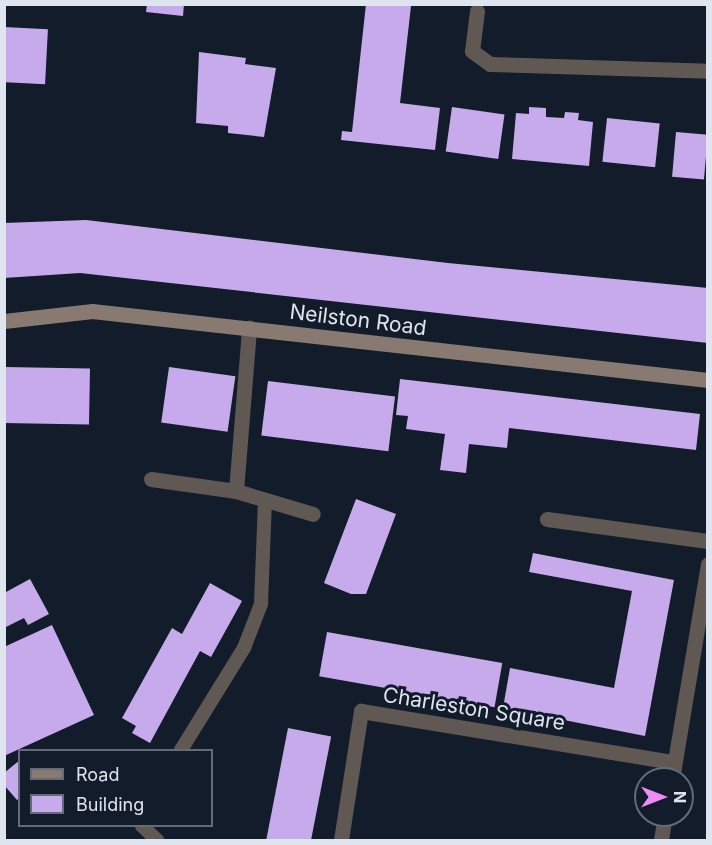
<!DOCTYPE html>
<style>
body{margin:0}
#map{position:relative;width:712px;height:845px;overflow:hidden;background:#121c2a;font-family:Inter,sans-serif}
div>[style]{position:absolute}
.building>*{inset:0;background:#c7aaeb;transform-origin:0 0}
.service>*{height:14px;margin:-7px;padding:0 7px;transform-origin:7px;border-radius:7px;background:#605852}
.minor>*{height:15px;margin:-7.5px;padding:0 7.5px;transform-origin:7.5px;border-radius:7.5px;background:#605852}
.secondary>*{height:15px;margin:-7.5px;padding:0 7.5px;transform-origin:7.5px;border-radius:7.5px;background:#887a71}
span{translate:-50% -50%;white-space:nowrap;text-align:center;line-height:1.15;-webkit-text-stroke:6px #121c2a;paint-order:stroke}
.street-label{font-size:21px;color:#dee5ef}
.frame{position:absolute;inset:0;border:6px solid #dee5ef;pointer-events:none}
.legend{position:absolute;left:18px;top:749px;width:195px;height:78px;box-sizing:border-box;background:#121c2a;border:2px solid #646c79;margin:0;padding:8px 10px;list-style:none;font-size:18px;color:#dee5ef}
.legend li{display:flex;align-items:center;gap:12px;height:30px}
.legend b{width:30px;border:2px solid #646c79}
.north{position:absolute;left:634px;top:767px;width:60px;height:60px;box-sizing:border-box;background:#121c2a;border:2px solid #646c79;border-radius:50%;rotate:90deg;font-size:16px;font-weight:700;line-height:24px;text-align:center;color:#dee5ef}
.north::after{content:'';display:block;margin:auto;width:21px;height:27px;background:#ef8bf7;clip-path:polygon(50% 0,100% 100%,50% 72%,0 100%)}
</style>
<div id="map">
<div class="building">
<div style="clip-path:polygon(147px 4px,184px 4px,183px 16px,146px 12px)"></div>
<div style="clip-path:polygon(366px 4px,411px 6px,400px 103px,440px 108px,435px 150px,341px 140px,342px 131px,352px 132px)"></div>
<div style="left:4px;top:27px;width:44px;height:55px;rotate:3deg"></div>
<div style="clip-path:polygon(199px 52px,246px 58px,245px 64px,276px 68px,264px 137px,228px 133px,228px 126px,196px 123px)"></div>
<div style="left:452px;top:107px;width:53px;height:45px;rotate:8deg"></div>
<div style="clip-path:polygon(529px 107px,546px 108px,546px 117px,564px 118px,565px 112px,579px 113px,578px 120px,593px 122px,589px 166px,512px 159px,516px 113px,529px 114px)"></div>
<div style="left:607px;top:118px;width:53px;height:44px;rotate:6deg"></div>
<div style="left:676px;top:132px;width:32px;height:45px;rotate:5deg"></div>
<div style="clip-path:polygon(86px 220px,448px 263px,708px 288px,708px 343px,80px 273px,4px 278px,4px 223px)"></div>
<div style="left:4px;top:367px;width:86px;height:56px;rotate:1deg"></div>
<div style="left:169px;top:367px;width:67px;height:56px;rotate:8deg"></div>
<div style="clip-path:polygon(400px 379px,700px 414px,696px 450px,509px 428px,507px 448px,469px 444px,466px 473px,440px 470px,445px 434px,406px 429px,408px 416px,396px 415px)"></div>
<div style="left:268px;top:381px;width:128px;height:55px;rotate:7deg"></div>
<div style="clip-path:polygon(356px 499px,396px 514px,366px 594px,351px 594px,324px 583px)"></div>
<div style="clip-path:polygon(533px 553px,674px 580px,645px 736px,503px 708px,510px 668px,614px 688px,632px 591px,529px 572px)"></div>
<div style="clip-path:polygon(30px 579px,49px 614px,28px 625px,24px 618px,4px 628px,4px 589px,6px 592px)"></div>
<div style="clip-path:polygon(210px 583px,242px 601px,211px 657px,200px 651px,150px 743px,132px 733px,136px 726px,122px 718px,172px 628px,182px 634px)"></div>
<div style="clip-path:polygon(52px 625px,94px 715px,4px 756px,4px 647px)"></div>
<div style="left:327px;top:632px;width:178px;height:45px;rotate:10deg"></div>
<div style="left:288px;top:728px;width:44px;height:114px;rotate:11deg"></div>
<div style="clip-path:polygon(20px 760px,20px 798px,17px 800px,4px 785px,4px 773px)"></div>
</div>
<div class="service">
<div style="left:181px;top:750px;width:120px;rotate:-58.3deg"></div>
<div style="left:244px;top:648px;width:47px;rotate:-68.9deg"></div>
<div style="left:261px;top:604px;width:104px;rotate:-87.8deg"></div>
<div style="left:142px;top:826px;width:21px;rotate:43deg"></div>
</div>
<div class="minor">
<div style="left:477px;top:11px;width:40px;rotate:97.1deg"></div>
<div style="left:472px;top:51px;width:22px;rotate:36deg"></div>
<div style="left:490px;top:64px;width:218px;rotate:1.8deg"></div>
<div style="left:151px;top:479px;width:86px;rotate:8deg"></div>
<div style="left:236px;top:491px;width:80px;rotate:16.6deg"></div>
<div style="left:236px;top:491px;width:164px;rotate:-85.4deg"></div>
<div style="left:547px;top:519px;width:162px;rotate:7.8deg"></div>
<div style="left:672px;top:779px;width:218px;rotate:-80.5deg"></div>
<div style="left:341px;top:840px;width:131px;rotate:-81.2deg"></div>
<div style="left:361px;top:711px;width:317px;rotate:9.3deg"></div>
<div style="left:661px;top:840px;width:25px;rotate:-81deg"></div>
</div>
<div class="secondary">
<div style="left:4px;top:321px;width:89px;rotate:-6.5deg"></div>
<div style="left:92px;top:311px;width:620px;rotate:6.39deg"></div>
</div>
<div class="street-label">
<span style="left:358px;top:320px;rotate:7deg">Neilston Road</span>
<span style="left:474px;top:709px;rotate:9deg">Charleston Square</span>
</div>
<div class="frame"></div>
<ul class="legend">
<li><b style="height:8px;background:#887a71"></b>Road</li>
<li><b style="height:16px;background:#c7aaeb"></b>Building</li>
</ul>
<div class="north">N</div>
</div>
